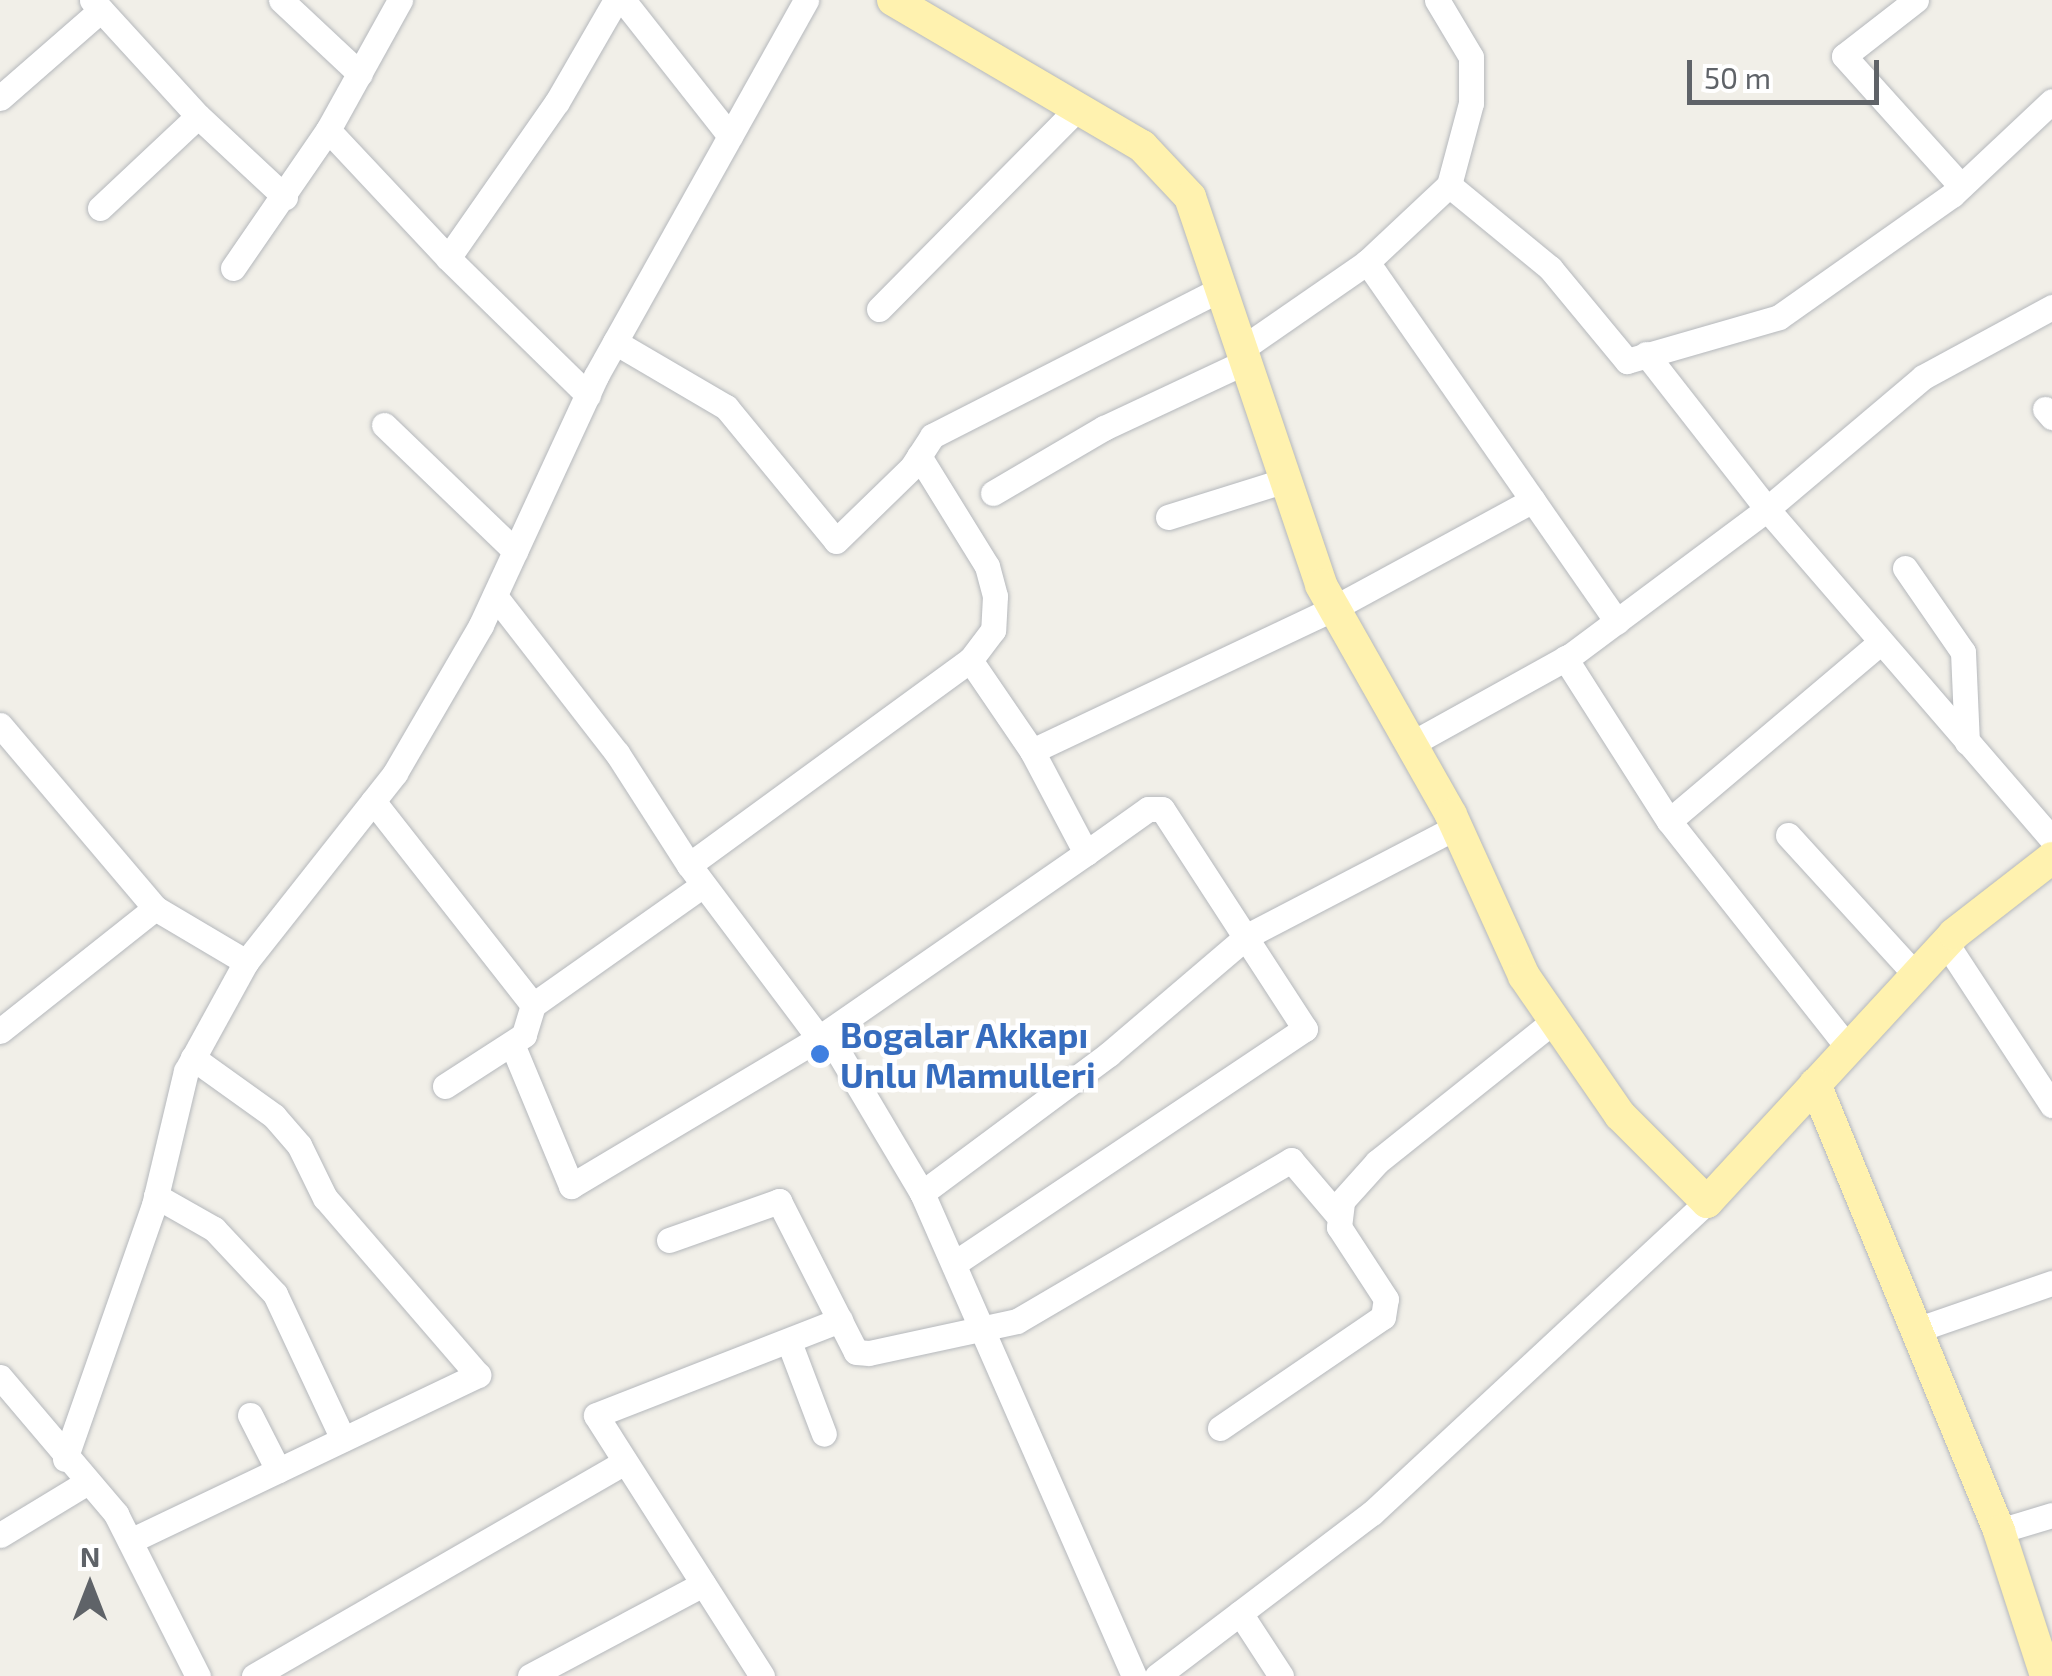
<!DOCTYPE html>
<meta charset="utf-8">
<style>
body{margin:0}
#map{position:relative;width:2052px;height:1676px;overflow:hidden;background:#f1efe8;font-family:"Exo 2",sans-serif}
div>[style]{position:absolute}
.roads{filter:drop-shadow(0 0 2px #b5b8bc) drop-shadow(0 0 2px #b5b8bc)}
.minor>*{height:25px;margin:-12.5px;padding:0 12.5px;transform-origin:12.5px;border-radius:12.5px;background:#fff}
.major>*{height:32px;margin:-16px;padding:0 16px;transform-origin:16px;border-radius:16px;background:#fff2af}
.dots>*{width:28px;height:28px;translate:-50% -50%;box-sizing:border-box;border:5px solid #fff;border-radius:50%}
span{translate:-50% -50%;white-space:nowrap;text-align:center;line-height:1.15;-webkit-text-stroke:9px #fff;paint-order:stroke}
.shop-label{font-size:35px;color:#366cbe;font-weight:700}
.left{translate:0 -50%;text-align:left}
.north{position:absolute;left:40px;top:1536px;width:100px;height:100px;-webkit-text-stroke:8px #fff;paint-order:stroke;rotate:0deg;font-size:28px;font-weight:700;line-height:40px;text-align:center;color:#5f6368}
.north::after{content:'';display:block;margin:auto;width:35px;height:45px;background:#5f6368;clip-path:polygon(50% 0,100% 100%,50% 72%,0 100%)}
.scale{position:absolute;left:1687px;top:60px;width:192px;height:45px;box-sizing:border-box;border:5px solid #5f6368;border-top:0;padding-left:12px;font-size:30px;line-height:35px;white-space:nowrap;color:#5f6368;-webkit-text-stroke:8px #fff;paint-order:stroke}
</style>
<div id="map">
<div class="roads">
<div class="minor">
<div style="left:92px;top:0;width:157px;rotate:47.6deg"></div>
<div style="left:198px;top:116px;width:119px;rotate:43deg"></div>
<div style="left:281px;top:0;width:108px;rotate:43.1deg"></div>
<div style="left:623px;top:0;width:173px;rotate:51.8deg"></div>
<div style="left:1437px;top:0;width:66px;rotate:59.2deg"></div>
<div style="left:1471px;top:57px;width:46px;rotate:90deg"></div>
<div style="left:1471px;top:103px;width:85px;rotate:105deg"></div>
<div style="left:1449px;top:185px;width:131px;rotate:39.4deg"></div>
<div style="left:1550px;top:268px;width:121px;rotate:50.4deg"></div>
<div style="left:1627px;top:361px;width:158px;rotate:-16.1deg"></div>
<div style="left:1779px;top:317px;width:212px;rotate:-35.2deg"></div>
<div style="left:1952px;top:195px;width:137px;rotate:-43.2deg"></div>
<div style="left:1916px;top:0;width:91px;rotate:142.1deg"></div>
<div style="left:1844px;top:56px;width:175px;rotate:48deg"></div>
<div style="left:0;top:98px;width:134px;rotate:-41.1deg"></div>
<div style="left:328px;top:130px;width:175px;rotate:46.8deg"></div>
<div style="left:448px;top:258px;width:190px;rotate:-55.1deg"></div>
<div style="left:557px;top:102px;width:118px;rotate:-60deg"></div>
<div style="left:100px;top:208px;width:134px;rotate:-43.2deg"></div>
<div style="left:448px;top:258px;width:196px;rotate:44.4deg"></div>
<div style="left:1367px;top:262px;width:438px;rotate:55.2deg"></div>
<div style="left:233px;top:268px;width:168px;rotate:-55.5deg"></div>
<div style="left:328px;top:130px;width:149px;rotate:-61deg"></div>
<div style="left:879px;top:309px;width:283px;rotate:-45.3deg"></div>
<div style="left:615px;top:342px;width:129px;rotate:30.4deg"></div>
<div style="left:726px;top:407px;width:173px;rotate:50.6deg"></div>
<div style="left:836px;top:541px;width:106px;rotate:-44.2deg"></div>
<div style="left:912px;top:467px;width:37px;rotate:-57deg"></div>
<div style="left:932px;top:436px;width:326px;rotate:-27deg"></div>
<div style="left:1243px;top:348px;width:151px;rotate:-34.7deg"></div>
<div style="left:1367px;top:262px;width:112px;rotate:-43.2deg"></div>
<div style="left:1646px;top:354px;width:197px;rotate:52deg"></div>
<div style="left:1767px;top:509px;width:436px;rotate:49.2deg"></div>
<div style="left:2045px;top:409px;width:11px;rotate:49deg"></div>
<div style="left:384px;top:425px;width:182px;rotate:43.9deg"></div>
<div style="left:919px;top:456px;width:129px;rotate:58.3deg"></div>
<div style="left:987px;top:566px;width:31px;rotate:75deg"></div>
<div style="left:995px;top:596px;width:34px;rotate:93deg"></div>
<div style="left:993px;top:630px;width:38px;rotate:127deg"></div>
<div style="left:970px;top:660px;width:110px;rotate:55.7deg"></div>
<div style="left:1032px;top:751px;width:334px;rotate:-25.3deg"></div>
<div style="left:1334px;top:608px;width:226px;rotate:-28.5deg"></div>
<div style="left:993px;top:493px;width:129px;rotate:-30.4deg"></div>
<div style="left:1104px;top:428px;width:158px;rotate:-25.1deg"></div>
<div style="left:1168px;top:517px;width:124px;rotate:-17.4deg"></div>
<div style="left:1905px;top:568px;width:102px;rotate:55.4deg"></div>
<div style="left:1963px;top:652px;width:90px;rotate:87.5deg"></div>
<div style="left:495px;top:596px;width:199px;rotate:52.2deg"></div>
<div style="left:617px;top:753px;width:133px;rotate:57.3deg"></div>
<div style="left:689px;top:865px;width:216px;rotate:53.1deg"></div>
<div style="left:819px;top:1038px;width:325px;rotate:-34.7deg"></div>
<div style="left:1086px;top:853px;width:115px;rotate:-117.9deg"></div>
<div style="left:1565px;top:658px;width:193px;rotate:57.5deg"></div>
<div style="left:1669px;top:821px;width:276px;rotate:-40.2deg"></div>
<div style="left:0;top:725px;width:240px;rotate:49.7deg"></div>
<div style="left:155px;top:908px;width:106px;rotate:30.7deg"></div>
<div style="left:1411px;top:744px;width:182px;rotate:-29deg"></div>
<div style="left:1570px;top:656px;width:246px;rotate:-36.7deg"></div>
<div style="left:1767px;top:509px;width:204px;rotate:-40.2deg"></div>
<div style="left:1923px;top:377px;width:147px;rotate:-28.5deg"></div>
<div style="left:373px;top:801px;width:259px;rotate:51.9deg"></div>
<div style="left:533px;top:1005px;width:31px;rotate:107deg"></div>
<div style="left:524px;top:1035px;width:94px;rotate:147.2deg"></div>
<div style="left:1669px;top:821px;width:289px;rotate:51.7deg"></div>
<div style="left:1788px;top:835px;width:190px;rotate:47.6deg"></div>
<div style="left:689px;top:865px;width:348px;rotate:-36.1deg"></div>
<div style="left:1946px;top:943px;width:194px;rotate:56.8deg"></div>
<div style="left:533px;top:1005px;width:208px;rotate:-35.2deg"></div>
<div style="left:0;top:1031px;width:198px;rotate:-38.4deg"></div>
<div style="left:827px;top:1033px;width:186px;rotate:59.3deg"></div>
<div style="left:922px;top:1193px;width:527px;rotate:66.3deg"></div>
<div style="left:512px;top:1044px;width:154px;rotate:67.4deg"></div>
<div style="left:571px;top:1186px;width:289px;rotate:-30.8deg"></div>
<div style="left:922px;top:1193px;width:233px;rotate:-36.6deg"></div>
<div style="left:1109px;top:1054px;width:182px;rotate:-40.5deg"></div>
<div style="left:1247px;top:936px;width:236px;rotate:-27.5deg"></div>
<div style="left:156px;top:1196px;width:67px;rotate:29.6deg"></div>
<div style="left:214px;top:1229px;width:89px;rotate:46.8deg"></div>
<div style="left:275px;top:1294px;width:160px;rotate:64.9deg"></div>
<div style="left:669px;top:1240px;width:117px;rotate:-19.5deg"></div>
<div style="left:779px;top:1201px;width:169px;rotate:63deg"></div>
<div style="left:856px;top:1352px;width:13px;rotate:4deg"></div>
<div style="left:869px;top:1353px;width:151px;rotate:-12.2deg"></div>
<div style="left:1017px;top:1321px;width:318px;rotate:-30.4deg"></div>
<div style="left:1291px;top:1160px;width:71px;rotate:49.6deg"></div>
<div style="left:955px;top:1263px;width:421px;rotate:-33.8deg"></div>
<div style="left:1305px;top:1029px;width:262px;rotate:-123deg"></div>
<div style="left:1162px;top:809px;width:14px;rotate:180deg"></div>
<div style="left:1148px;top:809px;width:76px;rotate:144.6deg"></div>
<div style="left:1916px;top:1330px;width:144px;rotate:-19.1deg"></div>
<div style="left:789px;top:1342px;width:98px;rotate:69.2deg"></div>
<div style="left:0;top:1377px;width:180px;rotate:49.7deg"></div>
<div style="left:116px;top:1514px;width:182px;rotate:63.2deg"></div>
<div style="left:250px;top:1415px;width:62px;rotate:63deg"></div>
<div style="left:1220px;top:1428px;width:197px;rotate:-34.3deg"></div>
<div style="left:1383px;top:1317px;width:18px;rotate:-81deg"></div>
<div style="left:1386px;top:1299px;width:86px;rotate:-123.1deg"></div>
<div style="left:1339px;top:1227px;width:26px;rotate:-83deg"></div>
<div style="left:1342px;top:1201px;width:52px;rotate:-48.1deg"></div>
<div style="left:1377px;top:1162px;width:228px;rotate:-38.6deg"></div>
<div style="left:65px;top:1459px;width:269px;rotate:-70.7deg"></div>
<div style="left:154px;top:1205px;width:138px;rotate:-76.6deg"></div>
<div style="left:186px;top:1071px;width:124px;rotate:-61.2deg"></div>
<div style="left:246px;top:962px;width:241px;rotate:-51.7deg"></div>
<div style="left:395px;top:773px;width:171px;rotate:-59.8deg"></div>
<div style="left:481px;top:625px;width:274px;rotate:-65.2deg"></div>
<div style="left:596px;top:376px;width:431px;rotate:-60.8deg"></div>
<div style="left:1999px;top:1531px;width:55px;rotate:-16.8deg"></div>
<div style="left:0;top:1535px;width:100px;rotate:-31.2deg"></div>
<div style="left:130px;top:1541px;width:386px;rotate:-25.5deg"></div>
<div style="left:478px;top:1375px;width:234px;rotate:-130.8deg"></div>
<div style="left:325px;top:1198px;width:59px;rotate:-116.1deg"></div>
<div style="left:299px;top:1145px;width:38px;rotate:-131deg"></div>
<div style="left:274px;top:1116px;width:100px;rotate:-144.4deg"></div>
<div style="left:1240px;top:1613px;width:75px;rotate:56.9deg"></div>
<div style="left:254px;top:1676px;width:428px;rotate:-30deg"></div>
<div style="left:530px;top:1676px;width:196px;rotate:-28deg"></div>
<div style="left:762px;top:1676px;width:309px;rotate:-122.5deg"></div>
<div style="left:596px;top:1415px;width:262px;rotate:-21.3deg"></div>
<div style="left:1157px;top:1676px;width:270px;rotate:-37.2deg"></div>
<div style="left:1372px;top:1513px;width:457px;rotate:-42.9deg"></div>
</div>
<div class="major">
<div style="left:893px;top:0;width:289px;rotate:30.4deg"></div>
<div style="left:1142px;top:146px;width:70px;rotate:46.7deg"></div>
<div style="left:1190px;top:197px;width:410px;rotate:71.3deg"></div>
<div style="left:1321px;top:585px;width:264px;rotate:60.5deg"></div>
<div style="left:1451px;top:815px;width:177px;rotate:65.6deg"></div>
<div style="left:1524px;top:976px;width:169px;rotate:55.4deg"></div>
<div style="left:1620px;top:1115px;width:123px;rotate:45deg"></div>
<div style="left:1707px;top:1202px;width:364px;rotate:-47.3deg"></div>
<div style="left:1954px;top:934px;width:124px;rotate:-37.8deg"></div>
<div style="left:1815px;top:1084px;width:483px;rotate:67.6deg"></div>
<div style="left:1999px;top:1531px;width:152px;rotate:72deg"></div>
</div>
</div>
<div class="dots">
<div style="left:820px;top:1054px;background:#3f7fe0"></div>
</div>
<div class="shop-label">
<span class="left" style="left:840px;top:1054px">Bogalar Akkapı<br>Unlu Mamulleri</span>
</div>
<div class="north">N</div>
<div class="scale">50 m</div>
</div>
